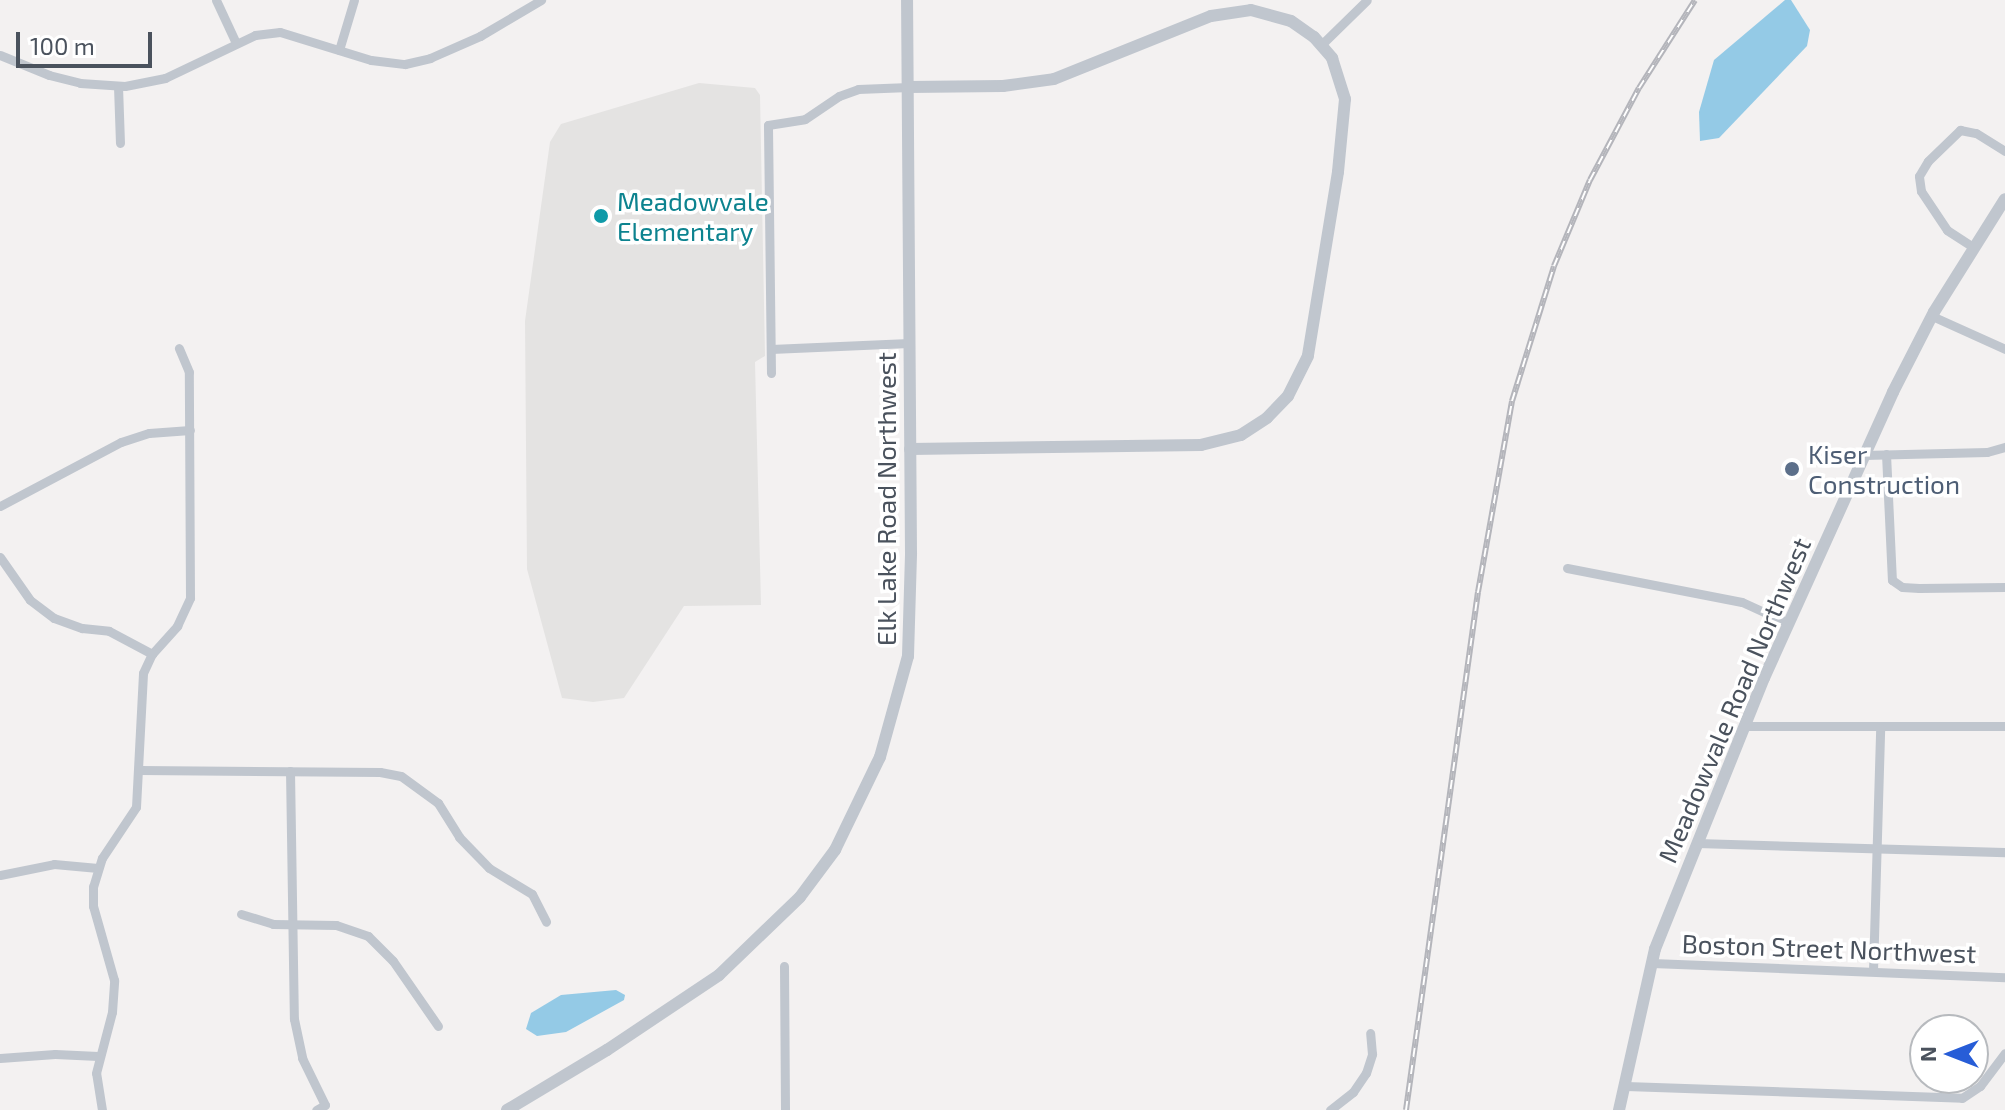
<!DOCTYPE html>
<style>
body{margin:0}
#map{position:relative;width:2005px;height:1110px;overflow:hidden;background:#f3f1f1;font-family:"Exo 2",sans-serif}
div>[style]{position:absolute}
.education>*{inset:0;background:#e4e3e2}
.water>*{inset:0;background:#94cae6}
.minor>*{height:9px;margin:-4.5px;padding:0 4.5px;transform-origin:4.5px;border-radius:4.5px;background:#c0c6ce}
.tertiary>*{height:12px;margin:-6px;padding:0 6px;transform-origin:6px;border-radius:6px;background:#c0c6ce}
.rail>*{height:6px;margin-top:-3px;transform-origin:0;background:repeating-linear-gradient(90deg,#fff 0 9px,#b4b5bb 0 18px);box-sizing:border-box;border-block:2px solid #b4b5bb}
.dots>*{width:22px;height:22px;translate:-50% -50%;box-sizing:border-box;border:4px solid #fff;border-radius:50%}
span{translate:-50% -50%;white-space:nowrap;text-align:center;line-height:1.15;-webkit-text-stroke:7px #fff;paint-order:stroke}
.culture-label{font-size:26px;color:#0d838f}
.left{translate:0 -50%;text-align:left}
.service-label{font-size:26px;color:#4e5e75}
.street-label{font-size:26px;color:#4a525d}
.north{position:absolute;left:1909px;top:1014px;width:80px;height:80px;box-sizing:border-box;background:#fff;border:2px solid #b7babe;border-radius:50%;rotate:270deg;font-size:22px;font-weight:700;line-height:32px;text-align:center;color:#4a525d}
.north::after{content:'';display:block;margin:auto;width:28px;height:36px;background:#275dd7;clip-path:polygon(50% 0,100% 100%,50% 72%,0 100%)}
.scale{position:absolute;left:16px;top:32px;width:136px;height:36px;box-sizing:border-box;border:4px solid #4a525d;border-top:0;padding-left:10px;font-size:24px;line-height:28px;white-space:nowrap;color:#4a525d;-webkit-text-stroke:6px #fff;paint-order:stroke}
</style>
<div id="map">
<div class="education">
<div style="clip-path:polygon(699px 83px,755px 88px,760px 95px,765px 356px,755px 362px,761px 605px,684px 606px,624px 698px,593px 702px,562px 698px,527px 569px,525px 321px,550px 142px,561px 124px)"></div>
</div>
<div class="water">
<div style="clip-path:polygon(1785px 0,1791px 0,1810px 30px,1807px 46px,1719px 138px,1700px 141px,1699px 112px,1714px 60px)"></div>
<div style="clip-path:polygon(616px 990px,625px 995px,624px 1000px,566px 1032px,537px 1036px,526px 1029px,531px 1013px,561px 995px)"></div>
</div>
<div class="minor">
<div style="left:216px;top:0;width:47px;rotate:65.1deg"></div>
<div style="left:1321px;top:45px;width:64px;rotate:-44.4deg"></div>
<div style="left:339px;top:50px;width:52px;rotate:-73.3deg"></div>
<div style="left:0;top:55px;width:53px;rotate:22.2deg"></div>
<div style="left:49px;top:75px;width:32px;rotate:14deg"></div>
<div style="left:80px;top:83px;width:45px;rotate:3.8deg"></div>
<div style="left:125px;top:86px;width:41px;rotate:-11.3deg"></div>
<div style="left:165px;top:78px;width:100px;rotate:-25.5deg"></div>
<div style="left:255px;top:35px;width:25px;rotate:-7deg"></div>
<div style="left:280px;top:32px;width:95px;rotate:17.1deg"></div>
<div style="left:371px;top:60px;width:34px;rotate:7deg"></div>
<div style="left:405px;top:64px;width:26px;rotate:-13deg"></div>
<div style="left:430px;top:58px;width:55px;rotate:-23.7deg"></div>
<div style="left:480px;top:36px;width:71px;rotate:-30.5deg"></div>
<div style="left:118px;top:86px;width:57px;rotate:88deg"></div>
<div style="left:1973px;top:247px;width:31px;rotate:-147deg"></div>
<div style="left:1947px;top:230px;width:47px;rotate:-123.7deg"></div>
<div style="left:1921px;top:191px;width:15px;rotate:-98deg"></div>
<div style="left:1919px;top:176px;width:17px;rotate:-59deg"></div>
<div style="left:1928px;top:161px;width:45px;rotate:-44.1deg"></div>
<div style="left:1960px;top:130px;width:16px;rotate:11deg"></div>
<div style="left:1976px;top:133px;width:34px;rotate:32deg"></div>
<div style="left:1932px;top:316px;width:80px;rotate:24.3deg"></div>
<div style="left:771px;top:349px;width:138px;rotate:-2.5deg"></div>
<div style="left:771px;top:373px;width:248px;rotate:-90.7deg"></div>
<div style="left:768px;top:125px;width:37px;rotate:-9deg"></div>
<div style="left:805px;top:119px;width:41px;rotate:-34.1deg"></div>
<div style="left:839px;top:96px;width:20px;rotate:-20deg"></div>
<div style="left:858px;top:89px;width:51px;rotate:-2.2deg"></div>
<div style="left:1886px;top:454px;width:126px;rotate:87.3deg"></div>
<div style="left:1892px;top:580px;width:12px;rotate:35deg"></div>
<div style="left:1902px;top:587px;width:17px;rotate:3deg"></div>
<div style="left:1919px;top:588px;width:86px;rotate:-0.7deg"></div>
<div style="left:1864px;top:455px;width:123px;rotate:-1.4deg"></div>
<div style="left:1987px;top:452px;width:19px;rotate:-16deg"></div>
<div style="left:0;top:506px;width:137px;rotate:-27.9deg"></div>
<div style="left:121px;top:442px;width:29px;rotate:-18deg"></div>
<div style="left:149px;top:433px;width:41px;rotate:-4.2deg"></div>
<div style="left:0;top:557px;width:52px;rotate:55.1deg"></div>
<div style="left:30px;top:600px;width:30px;rotate:37deg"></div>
<div style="left:54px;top:618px;width:30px;rotate:20deg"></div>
<div style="left:82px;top:628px;width:27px;rotate:6deg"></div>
<div style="left:109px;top:631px;width:49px;rotate:28.1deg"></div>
<div style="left:1567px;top:568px;width:178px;rotate:11deg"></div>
<div style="left:1742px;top:602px;width:51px;rotate:24.5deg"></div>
<div style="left:1746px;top:726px;width:259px"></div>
<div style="left:140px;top:770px;width:240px;rotate:0.5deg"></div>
<div style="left:380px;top:772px;width:21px;rotate:11deg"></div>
<div style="left:401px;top:776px;width:46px;rotate:36.1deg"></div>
<div style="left:438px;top:803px;width:40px;rotate:58deg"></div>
<div style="left:459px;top:837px;width:43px;rotate:45.9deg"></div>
<div style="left:489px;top:868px;width:50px;rotate:31.2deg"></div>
<div style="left:532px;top:894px;width:31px;rotate:63deg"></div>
<div style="left:290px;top:771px;width:248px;rotate:89.1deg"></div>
<div style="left:294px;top:1019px;width:40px;rotate:78deg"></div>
<div style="left:302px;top:1058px;width:52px;rotate:63.9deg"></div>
<div style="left:325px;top:1105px;width:10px;rotate:151deg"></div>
<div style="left:1697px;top:843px;width:308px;rotate:1.7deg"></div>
<div style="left:0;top:875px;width:55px;rotate:-11.5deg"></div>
<div style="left:54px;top:864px;width:44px;rotate:5.2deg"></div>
<div style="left:241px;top:914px;width:34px;rotate:17deg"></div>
<div style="left:273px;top:924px;width:63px;rotate:0.9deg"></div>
<div style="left:336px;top:925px;width:34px;rotate:19deg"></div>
<div style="left:368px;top:936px;width:35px;rotate:45deg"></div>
<div style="left:393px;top:961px;width:79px;rotate:55.3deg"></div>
<div style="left:1652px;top:963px;width:353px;rotate:2.3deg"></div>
<div style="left:784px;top:966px;width:144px;rotate:89.6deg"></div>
<div style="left:1873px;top:971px;width:243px;rotate:-88.3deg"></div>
<div style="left:0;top:1058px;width:55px;rotate:-4.2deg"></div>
<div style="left:55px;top:1054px;width:43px;rotate:2.7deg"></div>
<div style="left:1626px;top:1086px;width:336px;rotate:2deg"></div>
<div style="left:1962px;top:1098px;width:22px;rotate:-34deg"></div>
<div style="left:1980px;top:1086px;width:41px;rotate:-52.9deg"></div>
<div style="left:102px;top:1110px;width:37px;rotate:-99deg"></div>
<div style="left:96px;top:1073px;width:63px;rotate:-75.3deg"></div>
<div style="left:112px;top:1012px;width:32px;rotate:-86deg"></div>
<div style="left:114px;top:980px;width:77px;rotate:-105.8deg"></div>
<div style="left:93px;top:906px;width:19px;rotate:-90deg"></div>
<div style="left:93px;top:887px;width:30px;rotate:-73deg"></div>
<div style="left:102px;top:858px;width:61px;rotate:-56.3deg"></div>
<div style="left:136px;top:807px;width:134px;rotate:-87deg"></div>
<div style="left:143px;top:673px;width:21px;rotate:-65deg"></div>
<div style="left:152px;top:654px;width:38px;rotate:-48deg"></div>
<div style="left:177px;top:626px;width:31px;rotate:-65deg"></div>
<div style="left:190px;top:598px;width:226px;rotate:-90.3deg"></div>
<div style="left:189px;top:372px;width:26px;rotate:-113deg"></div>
<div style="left:1330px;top:1110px;width:29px;rotate:-38deg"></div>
<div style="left:1353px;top:1092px;width:23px;rotate:-56deg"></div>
<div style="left:1366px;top:1073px;width:20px;rotate:-72deg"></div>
<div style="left:1372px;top:1054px;width:21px;rotate:-95deg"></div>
</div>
<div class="tertiary">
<div style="left:909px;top:87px;width:94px;rotate:-0.6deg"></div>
<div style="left:1003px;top:86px;width:51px;rotate:-7.8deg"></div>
<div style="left:1054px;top:79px;width:169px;rotate:-21.9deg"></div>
<div style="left:1211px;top:16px;width:40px;rotate:-8.5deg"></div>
<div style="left:1251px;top:10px;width:41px;rotate:15.4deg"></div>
<div style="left:1291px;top:21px;width:28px;rotate:35deg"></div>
<div style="left:1314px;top:37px;width:28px;rotate:49deg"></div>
<div style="left:1332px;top:58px;width:43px;rotate:72.4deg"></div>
<div style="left:1345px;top:99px;width:73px;rotate:95.5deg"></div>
<div style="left:1338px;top:172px;width:186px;rotate:99.3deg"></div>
<div style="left:1308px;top:356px;width:45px;rotate:116.6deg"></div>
<div style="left:1288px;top:396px;width:30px;rotate:134deg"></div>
<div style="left:1267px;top:418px;width:31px;rotate:147deg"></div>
<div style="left:1241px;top:435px;width:41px;rotate:166deg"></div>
<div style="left:1201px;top:445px;width:291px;rotate:179.2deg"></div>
<div style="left:507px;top:1110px;width:117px;rotate:-31deg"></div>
<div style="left:607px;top:1050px;width:135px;rotate:-33.8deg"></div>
<div style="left:719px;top:975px;width:112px;rotate:-43.9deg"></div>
<div style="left:800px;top:897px;width:59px;rotate:-53.3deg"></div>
<div style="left:835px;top:850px;width:103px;rotate:-64.2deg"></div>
<div style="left:880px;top:757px;width:105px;rotate:-74.5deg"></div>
<div style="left:908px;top:656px;width:103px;rotate:-88.3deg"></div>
<div style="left:911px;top:553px;width:553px;rotate:-90.41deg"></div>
<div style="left:1619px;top:1110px;width:165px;rotate:-77.4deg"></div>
<div style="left:1655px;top:949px;width:292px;rotate:-68.1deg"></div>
<div style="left:1764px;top:678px;width:314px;rotate:-65.7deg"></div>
<div style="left:1893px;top:392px;width:90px;rotate:-62.9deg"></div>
<div style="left:1934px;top:312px;width:133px;rotate:-57.9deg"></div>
</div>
<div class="rail">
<div style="left:1406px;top:1110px;width:523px;rotate:-82.09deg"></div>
<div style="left:1478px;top:592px;width:194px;rotate:-79.9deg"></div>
<div style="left:1512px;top:401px;width:141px;rotate:-72.7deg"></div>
<div style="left:1554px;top:266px;width:93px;rotate:-67.3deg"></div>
<div style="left:1590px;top:180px;width:104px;rotate:-62deg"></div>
<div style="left:1639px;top:88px;width:104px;rotate:-57.5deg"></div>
</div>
<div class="dots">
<div style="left:601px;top:216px;background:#0f9aa8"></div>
<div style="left:1792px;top:469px;background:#5c6f8a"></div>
</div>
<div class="culture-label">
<span class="left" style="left:617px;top:216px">Meadowvale<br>Elementary</span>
</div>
<div class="service-label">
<span class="left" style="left:1808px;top:469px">Kiser<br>Construction</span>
</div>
<div class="street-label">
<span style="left:886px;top:499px;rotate:-90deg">Elk Lake Road Northwest</span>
<span style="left:1734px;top:700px;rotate:-67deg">Meadowvale Road Northwest</span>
<span style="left:1829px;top:948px;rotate:2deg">Boston Street Northwest</span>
</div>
<div class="north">N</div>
<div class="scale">100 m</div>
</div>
